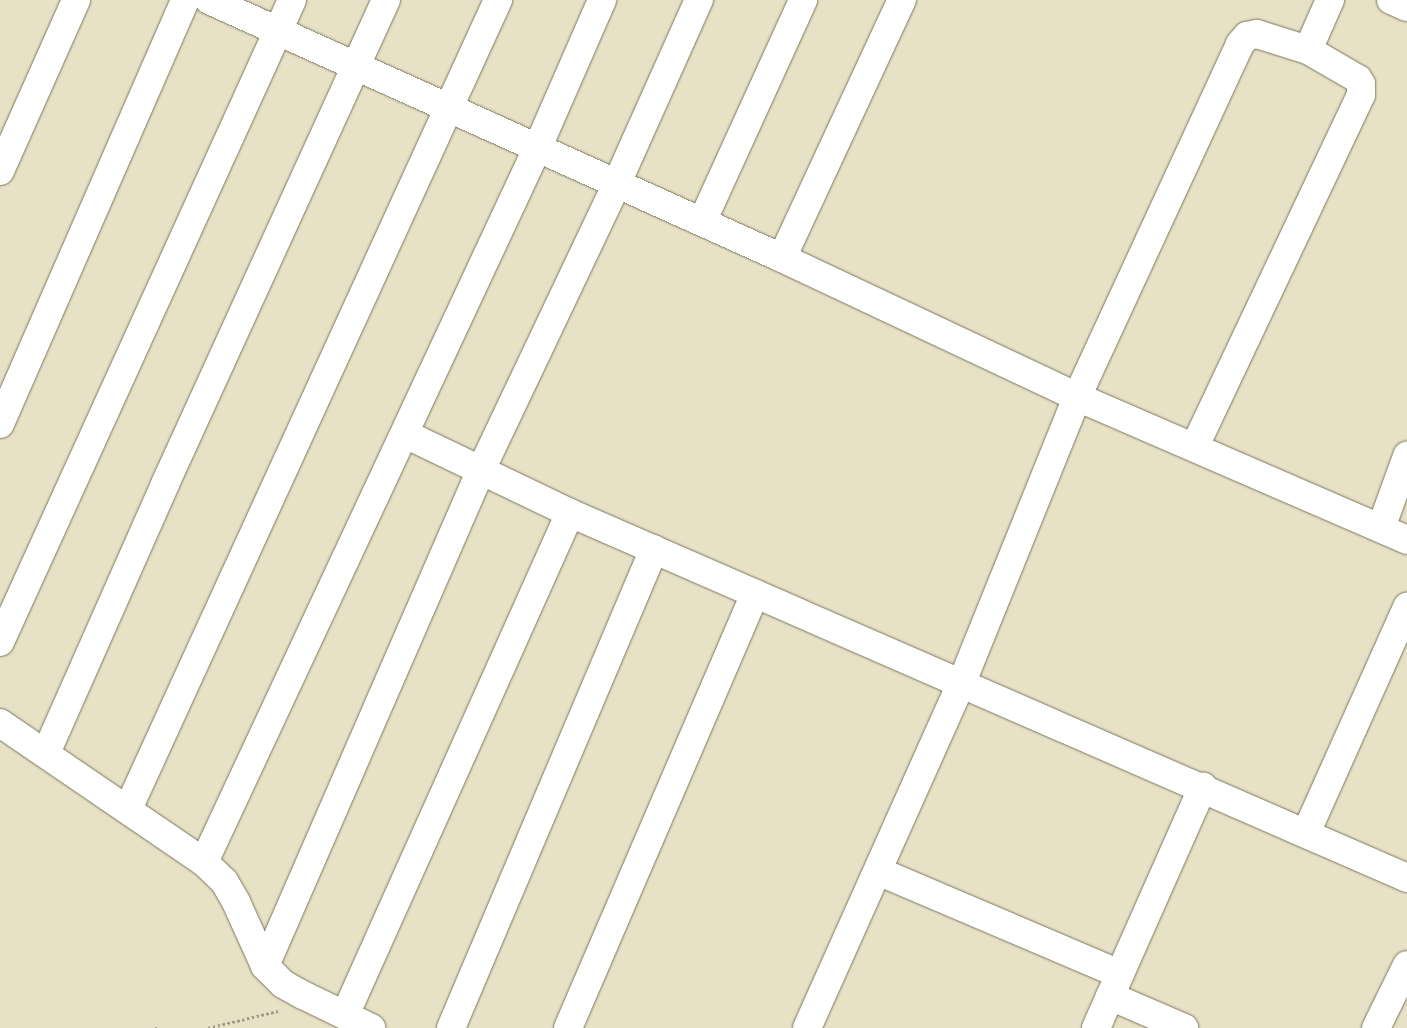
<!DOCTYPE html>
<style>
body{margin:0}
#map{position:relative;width:1407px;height:1028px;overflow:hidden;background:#e7e2c6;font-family:Lora,serif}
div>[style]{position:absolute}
.path>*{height:3px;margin-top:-1.5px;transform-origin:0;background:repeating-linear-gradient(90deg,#9f9b86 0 2.5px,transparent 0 5px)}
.roads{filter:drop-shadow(0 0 1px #7b765d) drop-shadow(0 0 1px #7b765d)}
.minor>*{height:28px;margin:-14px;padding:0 14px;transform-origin:14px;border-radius:14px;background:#fff}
span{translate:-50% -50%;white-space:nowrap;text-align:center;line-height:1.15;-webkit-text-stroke:5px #e7e2c6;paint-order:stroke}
</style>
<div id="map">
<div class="path">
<div style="left:155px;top:1028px;width:2px"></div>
<div style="left:208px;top:1028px;width:72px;rotate:-13.7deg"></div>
</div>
<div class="roads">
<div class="minor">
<div style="left:209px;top:0;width:628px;rotate:24.24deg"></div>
<div style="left:782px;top:258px;width:326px;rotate:25.2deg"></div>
<div style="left:1077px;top:397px;width:360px;rotate:23.4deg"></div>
<div style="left:1391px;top:0;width:17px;rotate:24deg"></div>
<div style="left:0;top:171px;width:187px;rotate:-66deg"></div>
<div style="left:702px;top:222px;width:244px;rotate:-65.5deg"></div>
<div style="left:782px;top:258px;width:285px;rotate:-65.1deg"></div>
<div style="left:0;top:424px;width:463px;rotate:-66.4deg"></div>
<div style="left:405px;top:434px;width:183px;rotate:25.6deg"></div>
<div style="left:570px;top:513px;width:913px;rotate:23.56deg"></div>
<div style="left:1195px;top:446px;width:388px;rotate:-64.7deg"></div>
<div style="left:1361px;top:95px;width:11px;rotate:-90deg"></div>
<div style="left:1361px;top:84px;width:6px;rotate:-121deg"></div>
<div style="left:1358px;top:79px;width:58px;rotate:-149.9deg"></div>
<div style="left:1308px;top:50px;width:55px;rotate:-66.3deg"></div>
<div style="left:1381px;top:528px;width:77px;rotate:-70.1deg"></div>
<div style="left:0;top:642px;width:705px;rotate:-65.54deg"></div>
<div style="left:0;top:723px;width:247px;rotate:34.3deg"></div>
<div style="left:204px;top:862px;width:28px;rotate:44deg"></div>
<div style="left:224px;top:881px;width:24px;rotate:60deg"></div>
<div style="left:236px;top:902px;width:70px;rotate:65.6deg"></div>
<div style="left:265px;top:966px;width:25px;rotate:45deg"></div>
<div style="left:283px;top:984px;width:23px;rotate:29deg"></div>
<div style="left:303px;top:995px;width:76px;rotate:25.9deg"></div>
<div style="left:46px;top:753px;width:294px;rotate:-66.1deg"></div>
<div style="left:165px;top:484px;width:532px;rotate:-65.46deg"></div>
<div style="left:128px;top:809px;width:890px;rotate:-65.42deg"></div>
<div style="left:1306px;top:833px;width:248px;rotate:-65.9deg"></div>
<div style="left:204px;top:862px;width:787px;rotate:-64.97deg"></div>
<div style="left:537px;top:149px;width:163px;rotate:-66.4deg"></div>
<div style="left:878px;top:871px;width:263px;rotate:23.1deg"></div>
<div style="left:265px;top:966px;width:541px;rotate:-66.47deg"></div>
<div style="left:481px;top:470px;width:318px;rotate:-64.6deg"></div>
<div style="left:617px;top:183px;width:201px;rotate:-65.9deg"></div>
<div style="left:1110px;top:996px;width:81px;rotate:23.4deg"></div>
<div style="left:345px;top:1015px;width:550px;rotate:-65.86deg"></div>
<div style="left:451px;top:1028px;width:520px;rotate:-67.03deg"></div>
<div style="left:568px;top:1028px;width:473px;rotate:-66.7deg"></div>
<div style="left:807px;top:1028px;width:379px;rotate:-65.9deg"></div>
<div style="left:962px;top:682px;width:307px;rotate:-68deg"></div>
<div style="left:1077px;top:397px;width:389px;rotate:-65.2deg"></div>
<div style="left:1240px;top:44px;width:11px;rotate:-49deg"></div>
<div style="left:1247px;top:36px;width:10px;rotate:-11deg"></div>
<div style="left:1257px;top:34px;width:53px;rotate:17.4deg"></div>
<div style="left:1096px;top:1028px;width:264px;rotate:-66.1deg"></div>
<div style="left:1376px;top:1028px;width:70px;rotate:-63.8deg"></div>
</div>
</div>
</div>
